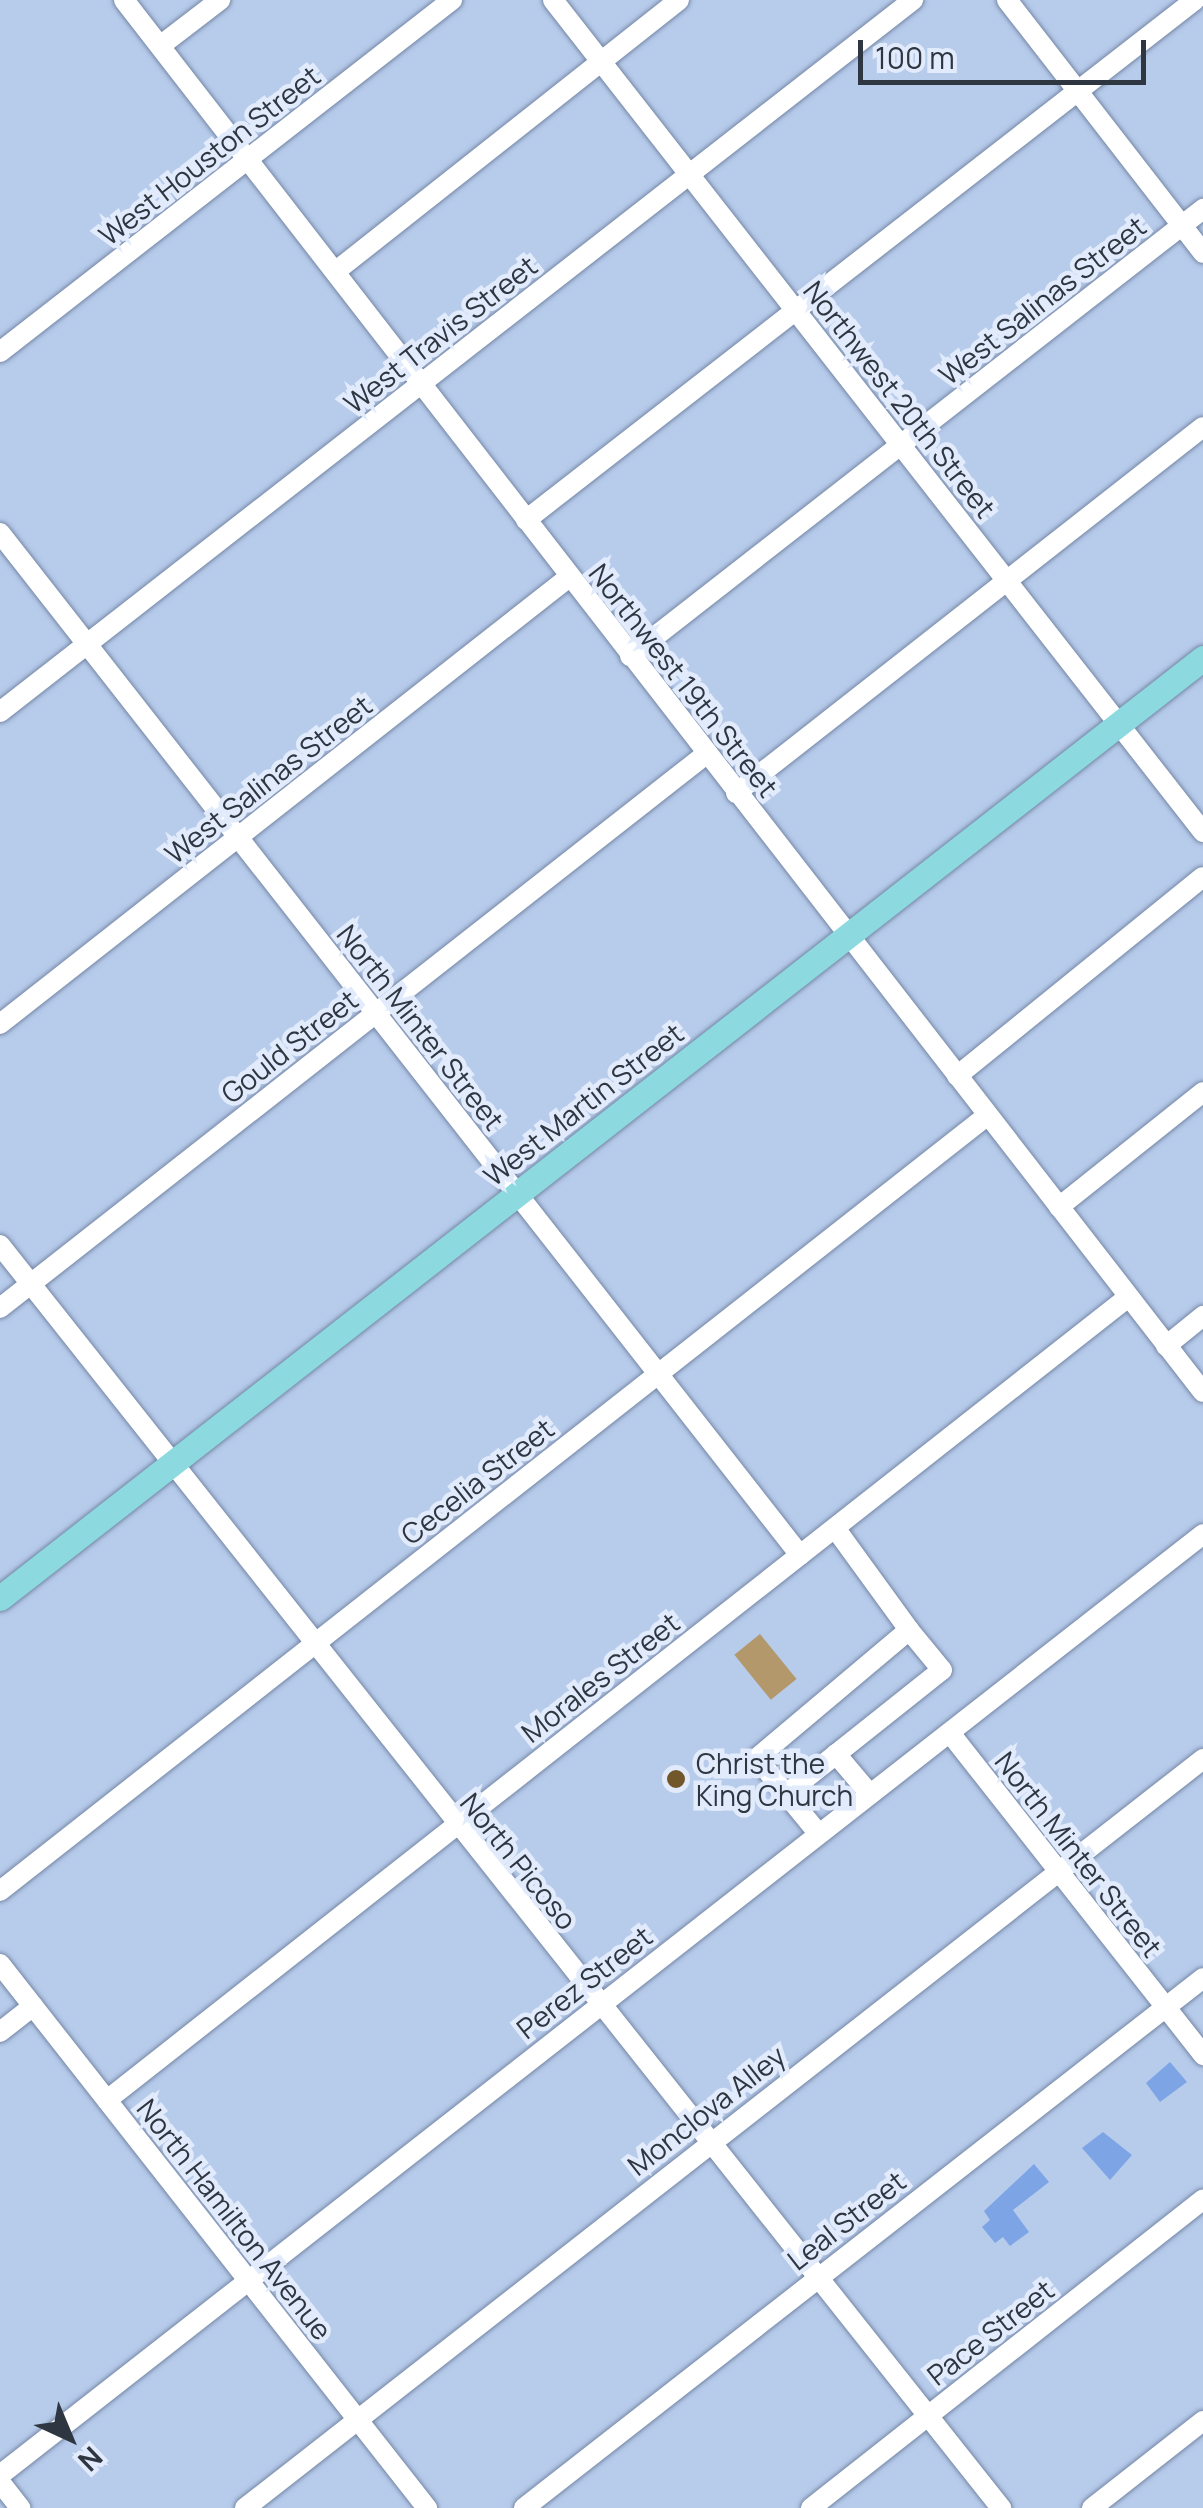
<!DOCTYPE html>
<style>
body{margin:0}
#map{position:relative;width:1203px;height:2508px;overflow:hidden;background:#b7cbeb;font-family:Manrope,sans-serif}
div>[style]{position:absolute}
.green>*{inset:0;background:#b3986b;transform-origin:0 0}
.building>*{inset:0;background:#7da4e4}
.roads{filter:drop-shadow(0 0 2px #7587a5) drop-shadow(0 0 2px #7587a5)}
.minor>*{height:20px;margin:-10px;padding:0 10px;transform-origin:10px;border-radius:10px;background:#fff}
.major>*{height:25px;margin:-12.5px;padding:0 12.5px;transform-origin:12.5px;border-radius:12.5px;background:#8cdadf}
.dots>*{width:28px;height:28px;translate:-50% -50%;box-sizing:border-box;border:5px solid #e1ebfc;border-radius:50%}
span{translate:-50% -50%;white-space:nowrap;text-align:center;line-height:1.15;-webkit-text-stroke:9px #e1ebfc;paint-order:stroke}
.street-label{font-size:28px;color:#2e3642}
.poi-label{font-size:28px;color:#2e3642}
.left{translate:0 -50%;text-align:left}
.north{position:absolute;left:20px;top:2388px;width:100px;height:100px;-webkit-text-stroke:8px #e1ebfc;paint-order:stroke;rotate:136deg;font-size:28px;font-weight:700;line-height:40px;text-align:center;color:#2e3642}
.north::after{content:'';display:block;margin:auto;width:35px;height:45px;background:#2e3642;clip-path:polygon(50% 0,100% 100%,50% 72%,0 100%)}
.scale{position:absolute;left:858px;top:40px;width:288px;height:45px;box-sizing:border-box;border:5px solid #2e3642;border-top:0;padding-left:12px;font-size:30px;line-height:35px;white-space:nowrap;color:#2e3642;-webkit-text-stroke:8px #e1ebfc;paint-order:stroke}
</style>
<div id="map">
<div class="green">
<div style="left:760px;top:1634px;width:58px;height:33px;rotate:51deg"></div>
</div>
<div class="building">
<div style="clip-path:polygon(1170px 2062px,1187px 2082px,1160px 2102px,1146px 2083px)"></div>
<div style="clip-path:polygon(1103px 2132px,1132px 2155px,1110px 2180px,1082px 2148px)"></div>
<div style="clip-path:polygon(1034px 2164px,1049px 2182px,1013px 2210px,1029px 2232px,1010px 2246px,1003px 2237px,995px 2243px,982px 2227px,990px 2220px,984px 2211px)"></div>
</div>
<div class="roads">
<div class="minor">
<div style="left:124px;top:0;width:1761px;rotate:52.22deg"></div>
<div style="left:553px;top:0;width:1056px;rotate:52deg"></div>
<div style="left:1007px;top:0;width:320px;rotate:52.2deg"></div>
<div style="left:160px;top:46px;width:76px;rotate:-37.5deg"></div>
<div style="left:336px;top:271px;width:437px;rotate:-38.3deg"></div>
<div style="left:0;top:352px;width:573px;rotate:-37.91deg"></div>
<div style="left:526px;top:520px;width:847px;rotate:-37.86deg"></div>
<div style="left:0;top:533px;width:1298px;rotate:51.95deg"></div>
<div style="left:630px;top:656px;width:727px;rotate:-37.96deg"></div>
<div style="left:0;top:712px;width:1158px;rotate:-37.95deg"></div>
<div style="left:736px;top:793px;width:593px;rotate:-38.09deg"></div>
<div style="left:0;top:1024px;width:724px;rotate:-38.15deg"></div>
<div style="left:957px;top:1076px;width:316px;rotate:-39deg"></div>
<div style="left:1059px;top:1207px;width:184px;rotate:-38.6deg"></div>
<div style="left:0;top:1245px;width:1612px;rotate:51.6deg"></div>
<div style="left:0;top:1308px;width:897px;rotate:-38.12deg"></div>
<div style="left:1166px;top:1346px;width:48px;rotate:-39deg"></div>
<div style="left:835px;top:1528px;width:126px;rotate:54deg"></div>
<div style="left:950px;top:1733px;width:410px;rotate:51.8deg"></div>
<div style="left:836px;top:1754px;width:51px;rotate:49.8deg"></div>
<div style="left:786px;top:1794px;width:199px;rotate:-38.5deg"></div>
<div style="left:942px;top:1670px;width:52px;rotate:-129.5deg"></div>
<div style="left:909px;top:1630px;width:199px;rotate:139.9deg"></div>
<div style="left:757px;top:1758px;width:46px;rotate:51.1deg"></div>
<div style="left:786px;top:1794px;width:50px;rotate:50.6deg"></div>
<div style="left:0;top:1891px;width:1256px;rotate:-38.15deg"></div>
<div style="left:0;top:1964px;width:692px;rotate:51.87deg"></div>
<div style="left:0;top:2032px;width:42px;rotate:-38.2deg"></div>
<div style="left:107px;top:2100px;width:1299px;rotate:-38.18deg"></div>
<div style="left:0;top:2475px;width:1527px;rotate:-38.03deg"></div>
<div style="left:0;top:2482px;width:33px;rotate:52deg"></div>
<div style="left:245px;top:2508px;width:1216px;rotate:-38.02deg"></div>
<div style="left:524px;top:2508px;width:861px;rotate:-37.97deg"></div>
<div style="left:811px;top:2508px;width:499px;rotate:-38.2deg"></div>
<div style="left:1092px;top:2508px;width:141px;rotate:-38.1deg"></div>
</div>
<div class="major">
<div style="left:0;top:1598px;width:1527px;rotate:-38deg"></div>
</div>
</div>
<div class="dots">
<div style="left:676px;top:1779px;background:#715729"></div>
</div>
<div class="street-label">
<span style="left:209px;top:155px;rotate:-38deg">West Houston Street</span>
<span style="left:1042px;top:300px;rotate:-38deg">West Salinas Street</span>
<span style="left:440px;top:334px;rotate:-38deg">West Travis Street</span>
<span style="left:900px;top:399px;rotate:52deg">Northwest 20th Street</span>
<span style="left:684px;top:680px;rotate:52deg">Northwest 19th Street</span>
<span style="left:268px;top:779px;rotate:-38deg">West Salinas Street</span>
<span style="left:421px;top:1027px;rotate:52deg">North Minter Street</span>
<span style="left:289px;top:1046px;rotate:-38deg">Gould Street</span>
<span style="left:583px;top:1104px;rotate:-38deg">West Martin Street</span>
<span style="left:477px;top:1481px;rotate:-38deg">Cecelia Street</span>
<span style="left:600px;top:1677px;rotate:-38deg">Morales Street</span>
<span style="left:1079px;top:1854px;rotate:52deg">North Minter Street</span>
<span style="left:519px;top:1861px;rotate:51deg">North Picoso</span>
<span style="left:584px;top:1982px;rotate:-38deg">Perez Street</span>
<span style="left:706px;top:2110px;rotate:-38deg">Monclova Alley</span>
<span style="left:235px;top:2219px;rotate:52deg">North Hamilton Avenue</span>
<span style="left:846px;top:2220px;rotate:-38deg">Leal Street</span>
<span style="left:990px;top:2332px;rotate:-38deg">Pace Street</span>
</div>
<div class="poi-label">
<span class="left" style="left:696px;top:1779px">Christ the<br>King Church</span>
</div>
<div class="north">N</div>
<div class="scale">100 m</div>
</div>
